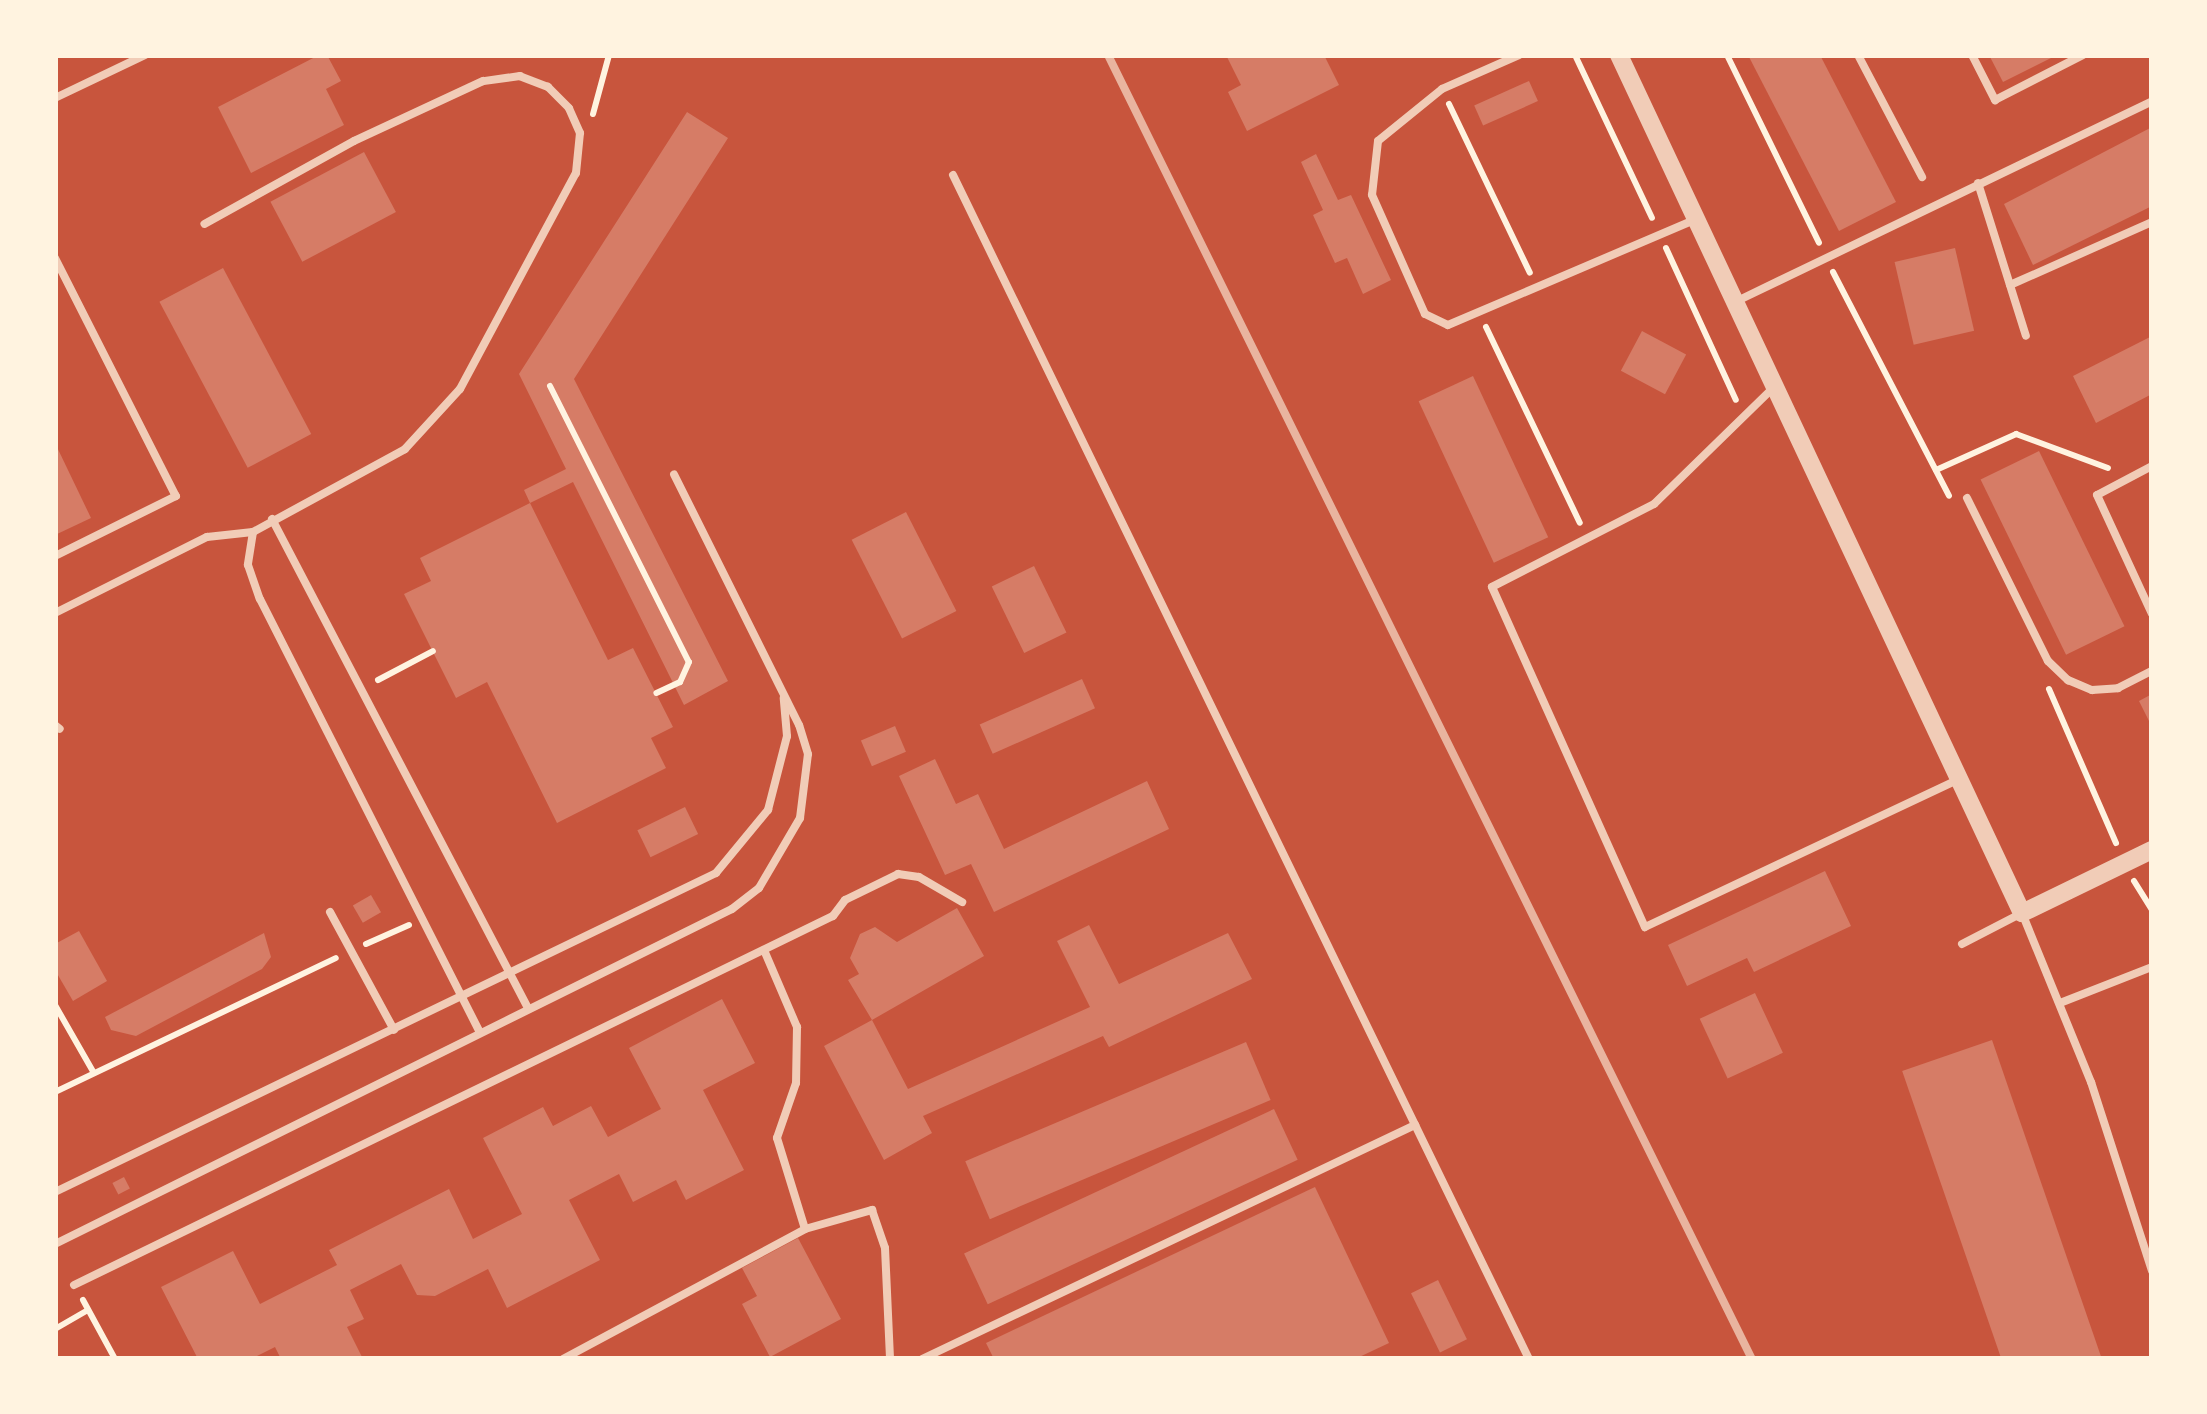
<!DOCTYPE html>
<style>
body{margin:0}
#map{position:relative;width:2207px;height:1414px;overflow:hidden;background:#c8553d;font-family:Arial,sans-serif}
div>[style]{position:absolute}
.building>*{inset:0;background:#d67c66;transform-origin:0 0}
.path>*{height:6px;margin:-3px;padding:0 3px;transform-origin:3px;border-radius:3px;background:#fff3e0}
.service>*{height:8px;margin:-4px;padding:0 4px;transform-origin:4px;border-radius:4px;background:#f1ccb7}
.tertiary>*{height:18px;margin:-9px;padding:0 9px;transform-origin:9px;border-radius:9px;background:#f1ccb7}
.rail>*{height:8px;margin:-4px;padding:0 4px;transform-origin:4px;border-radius:4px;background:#e9b49f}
span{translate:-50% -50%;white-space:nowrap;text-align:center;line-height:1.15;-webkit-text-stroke:8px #fff3e0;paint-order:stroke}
.frame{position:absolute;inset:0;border:58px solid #fff3e0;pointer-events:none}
</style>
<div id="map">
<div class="building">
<div style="clip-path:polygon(319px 55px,327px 55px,341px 81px,326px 89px,344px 125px,251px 173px,218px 107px)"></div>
<div style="clip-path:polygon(1226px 55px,1324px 55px,1339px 85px,1247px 131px,1228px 92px,1241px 85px)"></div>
<div style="clip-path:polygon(1748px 55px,1820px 55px,1896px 202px,1839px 231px)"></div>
<div style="clip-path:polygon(1989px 55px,2057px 55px,2003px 82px)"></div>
<div style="left:1529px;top:81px;width:22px;height:60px;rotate:66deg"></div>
<div style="clip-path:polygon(687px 112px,728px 138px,574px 379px,728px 681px,684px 705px,573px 482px,530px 503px,524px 490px,566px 469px,519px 374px)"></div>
<div style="clip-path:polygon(2152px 127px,2152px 206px,2033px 265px,2004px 204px)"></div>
<div style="left:364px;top:152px;width:68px;height:106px;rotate:62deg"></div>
<div style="clip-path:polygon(1316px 154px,1338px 200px,1351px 195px,1391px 280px,1363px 294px,1347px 258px,1335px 263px,1313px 215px,1323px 210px,1301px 162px)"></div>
<div style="left:1955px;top:248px;width:85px;height:62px;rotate:77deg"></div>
<div style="left:223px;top:268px;width:188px;height:72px;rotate:62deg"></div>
<div style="left:1642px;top:331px;width:50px;height:45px;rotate:28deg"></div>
<div style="clip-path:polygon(2152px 336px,2152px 394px,2096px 423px,2073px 376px)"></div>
<div style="left:1473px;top:376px;width:178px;height:60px;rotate:65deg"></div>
<div style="clip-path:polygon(55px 443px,91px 518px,55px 535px)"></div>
<div style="left:2039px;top:451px;width:195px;height:65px;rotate:64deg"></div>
<div style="clip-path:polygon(530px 503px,608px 660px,633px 648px,673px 727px,651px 738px,666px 768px,557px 823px,487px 682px,456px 698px,404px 594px,431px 581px,420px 558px)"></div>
<div style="left:906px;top:512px;width:111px;height:61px;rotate:63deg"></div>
<div style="left:1034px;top:566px;width:74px;height:47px;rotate:64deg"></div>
<div style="left:1082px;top:679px;width:32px;height:112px;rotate:66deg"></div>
<div style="clip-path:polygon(2152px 694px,2152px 727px,2139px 701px)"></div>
<div style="left:895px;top:726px;width:28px;height:37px;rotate:67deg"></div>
<div style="clip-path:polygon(935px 759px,956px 804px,978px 794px,1004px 849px,1147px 781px,1169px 829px,994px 912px,971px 864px,945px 875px,899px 776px)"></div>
<div style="left:685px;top:807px;width:30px;height:53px;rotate:64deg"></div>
<div style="clip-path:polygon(1825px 871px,1851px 926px,1754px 972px,1747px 958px,1687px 986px,1668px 945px)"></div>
<div style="left:371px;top:895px;width:20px;height:21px;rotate:60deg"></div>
<div style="clip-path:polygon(957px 908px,984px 956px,872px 1020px,848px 980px,859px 974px,850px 958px,860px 934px,875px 927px,897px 942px)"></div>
<div style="clip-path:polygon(1089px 925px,1119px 984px,1228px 933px,1252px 979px,1109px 1047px,1103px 1036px,923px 1116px,932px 1133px,884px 1160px,824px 1046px,872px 1020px,908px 1089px,1090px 1007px,1057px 941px)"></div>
<div style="clip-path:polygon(79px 931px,107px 981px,73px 1001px,55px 970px,55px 944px)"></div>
<div style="clip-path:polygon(264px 933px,271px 957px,262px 969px,136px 1036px,111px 1030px,105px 1017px)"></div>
<div style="left:1755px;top:993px;width:66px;height:61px;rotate:65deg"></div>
<div style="clip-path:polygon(722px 999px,755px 1063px,703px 1090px,744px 1170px,686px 1200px,676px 1180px,633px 1202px,619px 1174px,569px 1200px,600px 1260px,507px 1308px,488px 1269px,435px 1296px,417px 1295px,401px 1264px,350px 1290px,364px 1319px,347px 1327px,363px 1359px,281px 1359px,275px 1347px,251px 1359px,198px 1359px,161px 1287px,233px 1251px,260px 1304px,337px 1265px,329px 1250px,449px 1189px,473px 1239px,522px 1214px,483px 1138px,543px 1107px,553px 1126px,591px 1106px,608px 1137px,661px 1109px,629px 1048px)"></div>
<div style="left:1992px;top:1040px;width:338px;height:95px;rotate:71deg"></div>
<div style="left:1246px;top:1042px;width:63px;height:305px;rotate:67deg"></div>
<div style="left:1274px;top:1109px;width:56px;height:342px;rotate:65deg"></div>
<div style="left:124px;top:1177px;width:13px;height:13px;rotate:63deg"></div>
<div style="clip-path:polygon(1315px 1187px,1389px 1343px,1355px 1359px,994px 1359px,986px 1343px)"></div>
<div style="clip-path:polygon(798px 1238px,841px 1319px,770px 1357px,742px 1304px,757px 1296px,742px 1268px)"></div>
<div style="left:1438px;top:1280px;width:66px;height:30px;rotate:64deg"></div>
</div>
<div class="path">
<div style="left:1575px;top:55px;width:180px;rotate:64.7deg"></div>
<div style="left:1727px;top:55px;width:209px;rotate:63.9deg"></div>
<div style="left:1449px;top:104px;width:187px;rotate:64.4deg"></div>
<div style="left:593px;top:114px;width:61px;rotate:-74.8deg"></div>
<div style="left:1666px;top:248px;width:167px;rotate:65.3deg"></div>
<div style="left:1833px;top:272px;width:252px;rotate:62.6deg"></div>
<div style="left:1486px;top:327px;width:217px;rotate:64.4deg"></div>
<div style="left:550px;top:386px;width:309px;rotate:63.3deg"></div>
<div style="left:689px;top:662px;width:22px;rotate:114deg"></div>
<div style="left:680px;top:682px;width:26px;rotate:155deg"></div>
<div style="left:1936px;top:470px;width:88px;rotate:-24.2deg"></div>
<div style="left:2016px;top:434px;width:98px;rotate:20.3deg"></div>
<div style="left:378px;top:680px;width:62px;rotate:-27.8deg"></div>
<div style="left:2049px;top:689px;width:168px;rotate:66.5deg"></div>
<div style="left:2134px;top:881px;width:34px;rotate:58deg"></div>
<div style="left:366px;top:944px;width:47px;rotate:-23.8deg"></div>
<div style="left:55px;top:1005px;width:78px;rotate:60.2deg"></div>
<div style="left:55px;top:1092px;width:311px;rotate:-25.5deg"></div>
<div style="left:83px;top:1300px;width:67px;rotate:61.5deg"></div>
<div style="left:55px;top:1329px;width:38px;rotate:-30deg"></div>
</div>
<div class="service">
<div style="left:1519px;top:55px;width:84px;rotate:156.2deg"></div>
<div style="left:1442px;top:89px;width:82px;rotate:140.9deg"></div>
<div style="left:1378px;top:141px;width:54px;rotate:96.3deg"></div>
<div style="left:1372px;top:195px;width:130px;rotate:66deg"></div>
<div style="left:1425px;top:314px;width:25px;rotate:26deg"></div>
<div style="left:1448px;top:325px;width:267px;rotate:-23.1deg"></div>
<div style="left:1858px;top:55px;width:138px;rotate:62.3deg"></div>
<div style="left:1972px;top:55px;width:51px;rotate:62.9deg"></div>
<div style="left:1995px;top:100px;width:99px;rotate:-27.1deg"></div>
<div style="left:55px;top:98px;width:100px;rotate:-25.5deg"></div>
<div style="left:953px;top:175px;width:1317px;rotate:64.06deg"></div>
<div style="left:1978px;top:183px;width:160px;rotate:72.6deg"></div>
<div style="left:55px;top:258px;width:267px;rotate:63.1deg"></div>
<div style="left:176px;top:496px;width:135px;rotate:153.6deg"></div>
<div style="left:2010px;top:285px;width:155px;rotate:-23.9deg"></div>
<div style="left:1737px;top:301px;width:461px;rotate:-25.7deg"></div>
<div style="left:1773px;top:388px;width:166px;rotate:135.7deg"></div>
<div style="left:1654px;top:504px;width:182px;rotate:152.9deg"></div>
<div style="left:1492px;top:587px;width:373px;rotate:65.8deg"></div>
<div style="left:1645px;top:927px;width:346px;rotate:-25.2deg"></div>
<div style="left:2152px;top:466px;width:62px;rotate:152.2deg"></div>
<div style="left:2097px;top:495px;width:131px;rotate:65.2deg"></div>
<div style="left:1967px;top:498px;width:182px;rotate:63.6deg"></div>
<div style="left:2048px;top:661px;width:28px;rotate:44deg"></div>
<div style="left:2068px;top:680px;width:26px;rotate:23deg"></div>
<div style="left:2092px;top:690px;width:26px;rotate:-4deg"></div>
<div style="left:2118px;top:688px;width:38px;rotate:-27deg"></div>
<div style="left:272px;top:519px;width:552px;rotate:62.37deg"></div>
<div style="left:253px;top:532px;width:33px;rotate:99deg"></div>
<div style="left:248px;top:565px;width:36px;rotate:71deg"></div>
<div style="left:260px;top:599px;width:486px;rotate:63.1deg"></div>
<div style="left:55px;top:613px;width:170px;rotate:-26.6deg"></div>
<div style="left:207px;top:537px;width:46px;rotate:-6.2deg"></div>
<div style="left:253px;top:532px;width:173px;rotate:-28.6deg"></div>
<div style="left:405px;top:449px;width:81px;rotate:-47.5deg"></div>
<div style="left:460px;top:389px;width:245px;rotate:-61.8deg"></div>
<div style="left:576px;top:173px;width:40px;rotate:-84.3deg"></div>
<div style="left:580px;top:133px;width:27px;rotate:-114deg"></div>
<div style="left:569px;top:108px;width:30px;rotate:-135deg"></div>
<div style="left:548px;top:87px;width:30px;rotate:-159deg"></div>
<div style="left:520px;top:76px;width:37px;rotate:172deg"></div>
<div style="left:483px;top:81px;width:142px;rotate:155.1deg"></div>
<div style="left:354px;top:141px;width:171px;rotate:151deg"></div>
<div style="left:55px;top:725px;width:6px;rotate:39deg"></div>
<div style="left:330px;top:912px;width:134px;rotate:61.5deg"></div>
<div style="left:1962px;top:944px;width:68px;rotate:-27.3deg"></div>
<div style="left:2022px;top:913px;width:183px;rotate:67.8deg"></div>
<div style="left:2091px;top:1082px;width:199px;rotate:72.1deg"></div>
<div style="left:764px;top:950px;width:84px;rotate:66.8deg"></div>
<div style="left:797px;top:1027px;width:56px;rotate:91deg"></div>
<div style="left:796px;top:1083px;width:58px;rotate:109.1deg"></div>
<div style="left:777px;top:1138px;width:95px;rotate:72.9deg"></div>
<div style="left:2060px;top:1003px;width:99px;rotate:-21.4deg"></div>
<div style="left:55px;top:1192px;width:734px;rotate:-25.76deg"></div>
<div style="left:716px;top:873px;width:82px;rotate:-50.5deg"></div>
<div style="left:768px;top:810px;width:76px;rotate:-75.6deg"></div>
<div style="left:787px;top:736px;width:38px;rotate:-95deg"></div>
<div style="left:55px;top:1244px;width:755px;rotate:-26.33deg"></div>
<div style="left:732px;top:909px;width:34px;rotate:-38deg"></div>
<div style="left:759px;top:888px;width:81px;rotate:-59.6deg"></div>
<div style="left:800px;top:818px;width:64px;rotate:-82.9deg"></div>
<div style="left:808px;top:754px;width:30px;rotate:-107deg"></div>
<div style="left:799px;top:725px;width:280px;rotate:-116.5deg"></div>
<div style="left:74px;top:1285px;width:844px;rotate:-25.93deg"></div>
<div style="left:833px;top:916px;width:20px;rotate:-53deg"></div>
<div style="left:845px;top:900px;width:59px;rotate:-26.1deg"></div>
<div style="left:898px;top:874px;width:21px;rotate:8deg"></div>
<div style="left:919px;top:877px;width:50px;rotate:30.2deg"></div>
<div style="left:563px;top:1359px;width:275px;rotate:-28.2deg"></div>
<div style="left:805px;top:1229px;width:70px;rotate:-15.8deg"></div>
<div style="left:872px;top:1210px;width:40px;rotate:71.1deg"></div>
<div style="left:885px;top:1248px;width:111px;rotate:87.4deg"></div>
<div style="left:922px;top:1359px;width:546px;rotate:-25.39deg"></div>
</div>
<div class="tertiary">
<div style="left:1619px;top:55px;width:948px;rotate:64.84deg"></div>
<div style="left:2022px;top:913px;width:144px;rotate:-25.9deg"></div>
</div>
<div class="rail">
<div style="left:1108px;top:55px;width:1454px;rotate:63.72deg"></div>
</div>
<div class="frame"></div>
</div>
